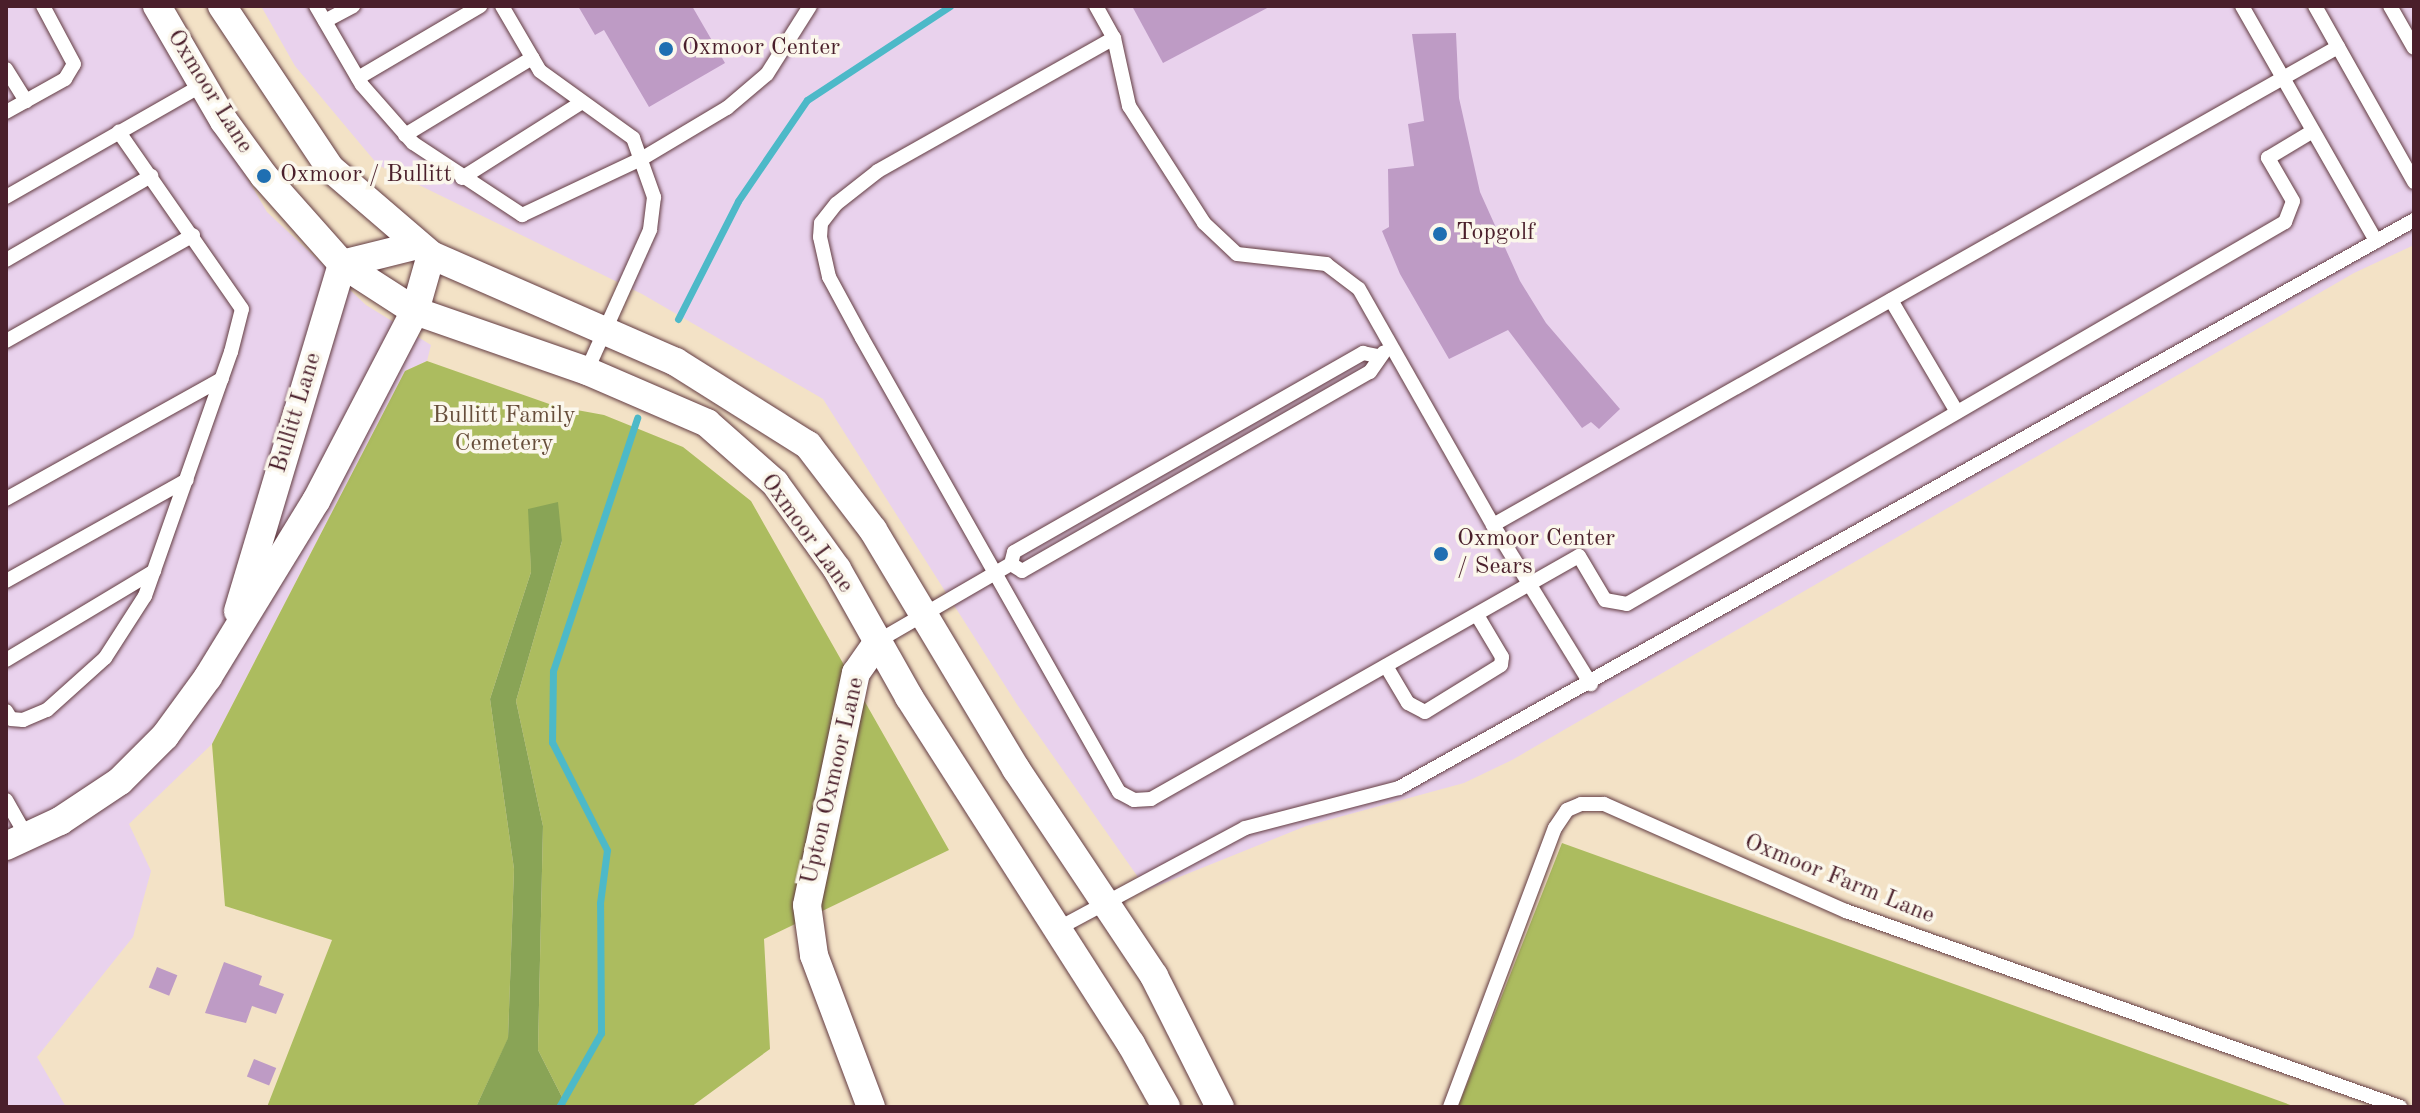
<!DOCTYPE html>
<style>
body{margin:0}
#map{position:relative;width:2420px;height:1113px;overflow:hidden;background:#f3e2c6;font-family:"Old Standard TT",serif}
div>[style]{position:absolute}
.built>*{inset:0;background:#e9d2ed}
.green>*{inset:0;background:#acbc5f}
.forest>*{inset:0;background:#89a456}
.stream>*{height:7px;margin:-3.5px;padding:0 3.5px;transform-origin:3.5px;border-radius:3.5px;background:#4db9c8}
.building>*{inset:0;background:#be9bc5;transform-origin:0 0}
.roads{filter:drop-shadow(0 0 2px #633c42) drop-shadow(0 0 2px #633c42)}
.lane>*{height:14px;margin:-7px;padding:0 7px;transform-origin:7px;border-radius:7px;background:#fff}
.street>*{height:28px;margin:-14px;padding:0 14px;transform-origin:14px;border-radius:14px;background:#fff}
.dots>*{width:22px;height:22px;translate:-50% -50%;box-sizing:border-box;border:4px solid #fbf7ec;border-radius:50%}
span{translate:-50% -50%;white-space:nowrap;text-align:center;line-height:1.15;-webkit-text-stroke:7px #fbf7ec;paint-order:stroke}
.poi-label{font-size:24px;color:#4a1f2b}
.left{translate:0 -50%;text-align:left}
.street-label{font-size:24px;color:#4a1f2b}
.park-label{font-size:24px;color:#674e3b}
.frame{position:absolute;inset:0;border:8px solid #4a1f2b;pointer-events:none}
</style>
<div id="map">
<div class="built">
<div style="clip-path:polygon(6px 6px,146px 6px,267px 212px,366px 305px,431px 345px,427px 361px,405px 371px,212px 744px,129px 824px,151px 871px,133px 937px,37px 1057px,66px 1107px,6px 1107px)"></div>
<div style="clip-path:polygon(261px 6px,2414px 6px,2414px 245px,2354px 273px,1512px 760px,1464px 783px,1306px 826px,1147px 890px,1018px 706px,823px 399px,642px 294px,378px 165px,295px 66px)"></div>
</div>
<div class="green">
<div style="clip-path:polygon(427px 361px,555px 406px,604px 415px,683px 447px,751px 501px,949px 850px,764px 939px,770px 1049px,691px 1107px,567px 1107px,538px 1050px,543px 826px,516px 701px,562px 541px,529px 510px,531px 572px,490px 699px,514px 869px,508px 1039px,476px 1107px,267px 1107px,332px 940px,225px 906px,212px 744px,405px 371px)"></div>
<div style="clip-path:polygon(1562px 843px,2296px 1107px,1458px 1107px)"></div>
</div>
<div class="forest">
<div style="clip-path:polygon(558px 502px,562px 541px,516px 701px,543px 826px,538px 1050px,567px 1107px,476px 1107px,508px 1038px,514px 869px,490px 699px,531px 572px,528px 509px)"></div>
</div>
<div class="stream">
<div style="left:678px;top:319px;width:132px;rotate:-63deg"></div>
<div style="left:738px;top:201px;width:122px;rotate:-55.7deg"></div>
<div style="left:807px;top:100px;width:171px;rotate:-33.3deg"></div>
<div style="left:559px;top:1107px;width:85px;rotate:-60.4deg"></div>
<div style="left:601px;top:1033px;width:130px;rotate:-90.4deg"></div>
<div style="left:600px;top:903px;width:53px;rotate:-82.5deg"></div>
<div style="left:607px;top:850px;width:121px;rotate:-117deg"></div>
<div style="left:552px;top:742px;width:71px;rotate:-89.2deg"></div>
<div style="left:553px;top:671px;width:267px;rotate:-71.6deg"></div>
</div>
<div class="building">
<div style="clip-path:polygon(578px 6px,692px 6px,725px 63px,649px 107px,604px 30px,595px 35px)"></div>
<div style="clip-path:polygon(1132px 6px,1271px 6px,1163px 63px)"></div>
<div style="clip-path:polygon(1456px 33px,1459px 98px,1480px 192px,1520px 281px,1546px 323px,1620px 409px,1599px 429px,1591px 422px,1582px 428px,1508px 330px,1449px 359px,1400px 274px,1382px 231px,1389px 227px,1388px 169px,1414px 166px,1408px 124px,1424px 121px,1412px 34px)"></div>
<div style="clip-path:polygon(224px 962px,262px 976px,259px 985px,284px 994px,276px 1014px,252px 1006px,246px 1023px,205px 1013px)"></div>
<div style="left:157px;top:967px;width:22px;height:22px;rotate:22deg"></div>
<div style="left:254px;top:1059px;width:24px;height:19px;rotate:22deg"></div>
</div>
<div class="roads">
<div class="lane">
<div style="left:316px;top:6px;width:91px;rotate:59.8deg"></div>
<div style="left:362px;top:85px;width:77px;rotate:48.7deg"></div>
<div style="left:413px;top:143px;width:131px;rotate:33.4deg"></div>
<div style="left:522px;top:215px;width:134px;rotate:-25.2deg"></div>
<div style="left:643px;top:158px;width:98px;rotate:-30.8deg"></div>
<div style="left:727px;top:108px;width:52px;rotate:-40.4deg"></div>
<div style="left:767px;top:74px;width:80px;rotate:-57.7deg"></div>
<div style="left:502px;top:6px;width:75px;rotate:59.7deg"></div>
<div style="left:540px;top:71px;width:115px;rotate:35.8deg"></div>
<div style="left:633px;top:138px;width:63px;rotate:70.4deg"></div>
<div style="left:654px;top:197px;width:33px;rotate:97deg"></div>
<div style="left:650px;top:230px;width:154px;rotate:114.2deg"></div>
<div style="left:1096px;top:6px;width:37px;rotate:61deg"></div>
<div style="left:1114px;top:38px;width:70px;rotate:77.6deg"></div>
<div style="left:1129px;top:106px;width:139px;rotate:57.3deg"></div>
<div style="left:1204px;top:223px;width:45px;rotate:43.2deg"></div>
<div style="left:1237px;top:254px;width:90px;rotate:6.4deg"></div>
<div style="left:1326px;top:264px;width:41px;rotate:37.1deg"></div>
<div style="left:1359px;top:289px;width:271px;rotate:60.4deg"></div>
<div style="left:1493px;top:525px;width:187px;rotate:58.4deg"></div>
<div style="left:2242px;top:6px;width:271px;rotate:60.3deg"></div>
<div style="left:2315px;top:6px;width:202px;rotate:60.6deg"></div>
<div style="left:2390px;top:6px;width:48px;rotate:60.3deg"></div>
<div style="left:325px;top:21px;width:32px;rotate:-28deg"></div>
<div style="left:1114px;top:38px;width:271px;rotate:150.6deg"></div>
<div style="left:878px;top:171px;width:53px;rotate:141.8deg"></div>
<div style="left:836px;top:204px;width:24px;rotate:128deg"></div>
<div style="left:821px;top:223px;width:14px;rotate:94deg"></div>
<div style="left:820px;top:237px;width:41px;rotate:77.3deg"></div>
<div style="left:829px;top:277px;width:69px;rotate:61.6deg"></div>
<div style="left:862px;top:338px;width:522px;rotate:60.49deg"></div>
<div style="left:1119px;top:792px;width:17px;rotate:28deg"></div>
<div style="left:1134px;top:800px;width:17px;rotate:-3deg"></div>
<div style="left:1151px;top:799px;width:492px;rotate:-29.6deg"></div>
<div style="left:1579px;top:556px;width:51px;rotate:59.4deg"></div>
<div style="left:1605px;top:600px;width:22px;rotate:10deg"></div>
<div style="left:1627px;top:604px;width:761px;rotate:-30.14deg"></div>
<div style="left:2285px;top:222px;width:22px;rotate:-69deg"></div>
<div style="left:2293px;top:201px;width:50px;rotate:-120.2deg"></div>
<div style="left:2268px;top:158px;width:52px;rotate:-31deg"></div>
<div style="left:6px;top:69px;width:38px;rotate:58deg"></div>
<div style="left:358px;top:78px;width:142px;rotate:-30.5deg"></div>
<div style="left:6px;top:112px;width:68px;rotate:-29.2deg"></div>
<div style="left:65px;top:79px;width:17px;rotate:-59deg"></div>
<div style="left:74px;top:64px;width:66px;rotate:-118.1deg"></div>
<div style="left:405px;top:135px;width:149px;rotate:-31.2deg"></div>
<div style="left:462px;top:178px;width:142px;rotate:-32.3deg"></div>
<div style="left:6px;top:197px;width:226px;rotate:-29.7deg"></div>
<div style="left:6px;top:260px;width:168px;rotate:-30.1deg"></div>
<div style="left:1891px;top:300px;width:130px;rotate:59.5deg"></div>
<div style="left:6px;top:341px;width:215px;rotate:-29.5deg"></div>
<div style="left:6px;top:499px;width:247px;rotate:-29.1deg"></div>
<div style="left:1493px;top:525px;width:971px;rotate:-29.5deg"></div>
<div style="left:1011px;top:564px;width:13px;rotate:32deg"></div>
<div style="left:1022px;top:571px;width:401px;rotate:-29.8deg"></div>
<div style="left:1370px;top:372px;width:24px;rotate:-55deg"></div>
<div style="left:6px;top:581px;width:207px;rotate:-29.2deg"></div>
<div style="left:878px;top:641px;width:154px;rotate:-30.1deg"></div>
<div style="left:1011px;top:564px;width:12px;rotate:-76deg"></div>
<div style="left:1014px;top:552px;width:402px;rotate:-29.7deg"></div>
<div style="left:1363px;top:353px;width:14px;rotate:12deg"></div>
<div style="left:6px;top:660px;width:173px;rotate:-31deg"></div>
<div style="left:1386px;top:666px;width:43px;rotate:59.3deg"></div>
<div style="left:1408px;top:703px;width:19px;rotate:28deg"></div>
<div style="left:1425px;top:712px;width:89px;rotate:-31.7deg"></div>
<div style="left:1501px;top:665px;width:8px;rotate:-83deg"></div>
<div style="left:1502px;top:657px;width:49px;rotate:-120.8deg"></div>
<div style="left:6px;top:711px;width:9px;rotate:58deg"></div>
<div style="left:11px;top:719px;width:12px;rotate:5deg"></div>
<div style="left:23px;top:720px;width:26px;rotate:-23deg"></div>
<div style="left:47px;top:710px;width:78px;rotate:-41.9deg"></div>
<div style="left:105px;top:658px;width:74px;rotate:-57.2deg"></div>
<div style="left:145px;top:596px;width:259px;rotate:-70.6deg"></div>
<div style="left:231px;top:352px;width:44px;rotate:-75.7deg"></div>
<div style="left:242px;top:309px;width:216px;rotate:-124.8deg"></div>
<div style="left:6px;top:800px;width:43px;rotate:60.4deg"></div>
<div style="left:1057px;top:929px;width:213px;rotate:-28.2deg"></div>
<div style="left:1245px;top:828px;width:159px;rotate:-14.6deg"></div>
<div style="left:1399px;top:788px;width:1163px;rotate:-29.23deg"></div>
<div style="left:1450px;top:1107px;width:298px;rotate:-69.4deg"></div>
<div style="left:1555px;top:828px;width:22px;rotate:-56deg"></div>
<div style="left:1567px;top:810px;width:15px;rotate:-23deg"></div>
<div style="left:1581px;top:804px;width:23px"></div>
<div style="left:1604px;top:804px;width:265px;rotate:23.9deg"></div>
<div style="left:1846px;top:911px;width:588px;rotate:19.48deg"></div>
</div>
<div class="street">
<div style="left:157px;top:6px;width:133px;rotate:59.8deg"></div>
<div style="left:224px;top:121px;width:68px;rotate:54deg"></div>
<div style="left:264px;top:176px;width:118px;rotate:48.4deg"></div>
<div style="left:342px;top:264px;width:87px;rotate:32.8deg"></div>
<div style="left:415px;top:311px;width:182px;rotate:19.2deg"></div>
<div style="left:587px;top:371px;width:131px;rotate:23.4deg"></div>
<div style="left:707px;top:423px;width:91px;rotate:41.4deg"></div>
<div style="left:775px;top:483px;width:106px;rotate:54.2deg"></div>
<div style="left:837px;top:569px;width:147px;rotate:60.6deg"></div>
<div style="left:909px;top:697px;width:412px;rotate:57.4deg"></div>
<div style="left:1131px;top:1044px;width:72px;rotate:60.9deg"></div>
<div style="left:222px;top:6px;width:195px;rotate:56.3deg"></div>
<div style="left:330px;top:168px;width:133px;rotate:40.7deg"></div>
<div style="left:431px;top:255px;width:267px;rotate:23.6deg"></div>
<div style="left:676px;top:362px;width:156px;rotate:32.2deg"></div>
<div style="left:808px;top:445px;width:107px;rotate:52.6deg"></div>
<div style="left:873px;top:530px;width:279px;rotate:59.1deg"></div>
<div style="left:1016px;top:769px;width:249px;rotate:56.3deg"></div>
<div style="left:1154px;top:976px;width:147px;rotate:63.3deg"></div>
<div style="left:238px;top:611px;width:362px;rotate:-73.3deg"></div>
<div style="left:342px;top:264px;width:78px;rotate:-14deg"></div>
<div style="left:6px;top:846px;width:60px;rotate:-24.8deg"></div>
<div style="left:60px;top:821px;width:72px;rotate:-33.7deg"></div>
<div style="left:120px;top:781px;width:64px;rotate:-45deg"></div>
<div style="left:165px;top:736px;width:73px;rotate:-53.9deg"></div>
<div style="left:208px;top:677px;width:206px;rotate:-58.5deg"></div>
<div style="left:316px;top:501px;width:214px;rotate:-62.5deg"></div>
<div style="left:415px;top:311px;width:58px;rotate:-74.1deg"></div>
<div style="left:871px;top:1107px;width:162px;rotate:-110.6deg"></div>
<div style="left:814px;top:955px;width:50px;rotate:-98deg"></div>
<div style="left:807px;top:905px;width:237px;rotate:-78.1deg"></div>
<div style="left:856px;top:673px;width:39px;rotate:-55deg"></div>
</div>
</div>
<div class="dots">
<div style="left:666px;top:49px;background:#1f6fb2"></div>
<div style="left:264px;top:176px;background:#1f6fb2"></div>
<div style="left:1440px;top:234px;background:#1f6fb2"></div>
<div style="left:1441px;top:554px;background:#1f6fb2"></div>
</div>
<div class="poi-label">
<span class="left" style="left:682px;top:49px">Oxmoor Center</span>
<span class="left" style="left:280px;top:176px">Oxmoor / Bullitt</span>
<span class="left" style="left:1456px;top:234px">Topgolf</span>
<span class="left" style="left:1457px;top:554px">Oxmoor Center<br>/ Sears</span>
</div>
<div class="street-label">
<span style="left:209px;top:92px;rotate:58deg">Oxmoor Lane</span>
<span style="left:297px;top:413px;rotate:-73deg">Bullitt Lane</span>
<span style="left:806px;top:534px;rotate:54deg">Oxmoor Lane</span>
<span style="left:834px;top:781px;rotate:-77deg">Upton Oxmoor Lane</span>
<span style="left:1839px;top:880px;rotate:22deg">Oxmoor Farm Lane</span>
</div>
<div class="park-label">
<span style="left:504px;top:431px">Bullitt Family<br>Cemetery</span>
</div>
<div class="frame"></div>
</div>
